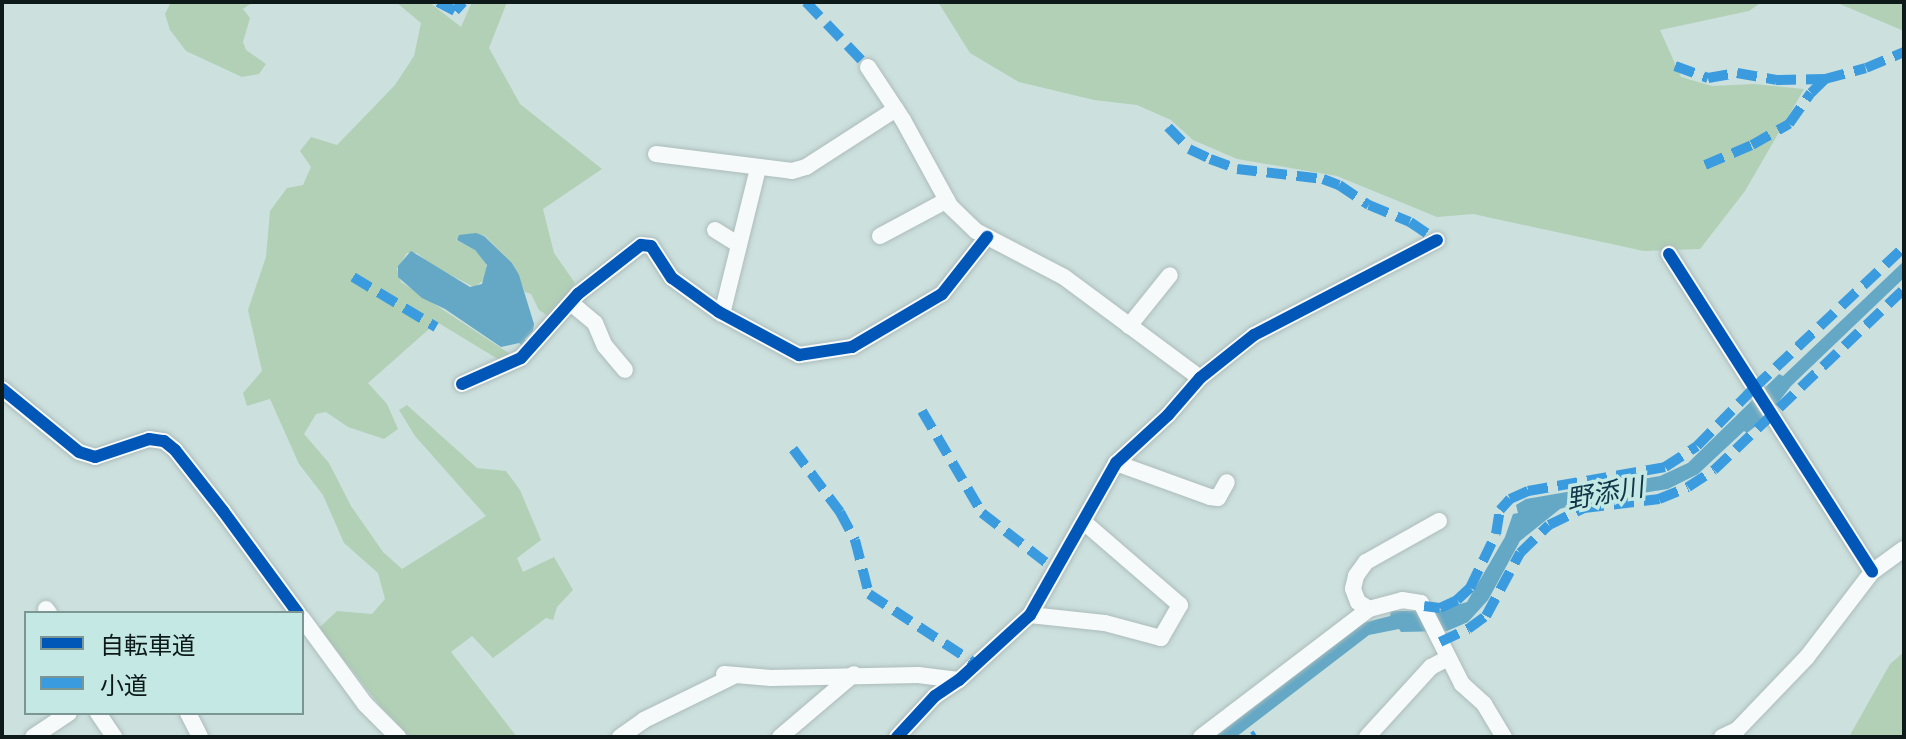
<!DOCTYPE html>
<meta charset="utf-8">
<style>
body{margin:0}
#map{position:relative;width:1906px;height:739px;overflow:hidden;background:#cce0de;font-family:Quicksand,"Noto Sans JP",sans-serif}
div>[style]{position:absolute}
.green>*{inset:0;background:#b1d0b6}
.water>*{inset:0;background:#64a8c6}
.roads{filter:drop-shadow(0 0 2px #acbcba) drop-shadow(0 0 2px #acbcba)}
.minor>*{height:16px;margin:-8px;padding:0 8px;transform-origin:8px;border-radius:8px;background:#f7fafa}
.quiet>*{height:10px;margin-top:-5px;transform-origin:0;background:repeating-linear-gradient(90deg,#3a9bdf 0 20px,transparent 0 30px)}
.cycleway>*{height:12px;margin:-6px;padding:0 6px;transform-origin:6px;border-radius:6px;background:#0057b8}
span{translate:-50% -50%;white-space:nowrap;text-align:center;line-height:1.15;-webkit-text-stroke:7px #c4e8e4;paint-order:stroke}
.water-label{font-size:26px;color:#0f3548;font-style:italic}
.frame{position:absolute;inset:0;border:4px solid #0d1a19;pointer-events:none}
.legend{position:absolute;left:24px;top:611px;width:280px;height:104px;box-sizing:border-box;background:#c4e8e4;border:2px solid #7b9693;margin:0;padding:10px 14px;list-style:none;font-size:24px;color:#0d1a19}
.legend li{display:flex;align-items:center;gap:16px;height:40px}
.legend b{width:40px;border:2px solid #7b9693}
</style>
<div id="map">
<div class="green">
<div style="clip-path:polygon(171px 2px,253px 2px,243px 9px,250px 18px,243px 42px,246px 50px,266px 64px,259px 74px,242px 77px,186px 51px,170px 30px,165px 14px)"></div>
<div style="clip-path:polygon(396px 2px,429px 2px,461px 27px,472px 2px,507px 2px,489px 48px,520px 104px,602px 169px,543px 209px,554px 253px,575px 283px,551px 318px,539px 310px,531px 294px,525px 292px,513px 264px,484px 235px,460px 235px,456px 240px,474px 249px,486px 262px,487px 278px,474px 287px,431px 265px,417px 253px,407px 253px,397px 269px,401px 282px,510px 354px,501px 361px,437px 322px,368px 383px,387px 404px,398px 429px,384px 439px,348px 427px,326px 412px,316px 414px,304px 434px,329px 463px,351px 506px,383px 552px,402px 569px,486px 516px,415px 436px,399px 410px,407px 405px,477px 468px,506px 471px,520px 490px,541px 540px,517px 558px,523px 572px,554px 557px,573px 590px,557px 607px,553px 620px,546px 618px,493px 658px,472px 636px,451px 652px,517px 737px,410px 737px,381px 707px,319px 628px,337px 611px,372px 614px,385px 599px,378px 573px,344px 543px,323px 495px,299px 464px,270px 399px,247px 406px,243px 393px,262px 371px,248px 310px,266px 257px,270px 211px,287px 188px,303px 185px,311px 167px,300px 151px,311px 137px,337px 145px,395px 85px,414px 56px,421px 23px)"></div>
<div style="clip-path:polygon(938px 2px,1762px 2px,1749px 11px,1660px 30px,1681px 77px,1712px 86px,1754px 84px,1804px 89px,1745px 191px,1700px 249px,1644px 251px,1473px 214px,1437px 217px,1337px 176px,1237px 159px,1193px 140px,1171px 120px,1137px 105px,1094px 100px,1019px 82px,970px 53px)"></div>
<div style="clip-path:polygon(1835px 2px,1904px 2px,1904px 31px)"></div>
<div style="clip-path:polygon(1904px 652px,1904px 737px,1849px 737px,1890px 664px)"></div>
</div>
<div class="water">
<div style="clip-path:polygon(476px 233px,484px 236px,512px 263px,519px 275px,534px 324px,533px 331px,525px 339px,531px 353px,519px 343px,501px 347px,445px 309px,422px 298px,398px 277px,398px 266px,411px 251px,470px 287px,482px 284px,487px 265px,475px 250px,457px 240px,459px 235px)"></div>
<div style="clip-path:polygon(1904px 261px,1904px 278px,1791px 386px,1766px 418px,1747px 433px,1744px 431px,1698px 474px,1668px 489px,1578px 503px,1560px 509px,1520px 541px,1488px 600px,1468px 622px,1447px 631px,1401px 632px,1399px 629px,1369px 635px,1236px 737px,1215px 737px,1363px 623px,1390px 616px,1391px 611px,1437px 611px,1467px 602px,1505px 537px,1513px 514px,1518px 513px,1516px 505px,1526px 499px,1660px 476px,1688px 463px,1779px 374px,1783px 376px)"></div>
</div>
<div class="roads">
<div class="minor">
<div style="left:868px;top:67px;width:64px;rotate:56.6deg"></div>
<div style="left:903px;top:120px;width:98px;rotate:61.3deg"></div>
<div style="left:950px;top:206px;width:36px;rotate:44deg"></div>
<div style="left:976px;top:231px;width:99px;rotate:27.6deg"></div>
<div style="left:1064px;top:277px;width:169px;rotate:36.6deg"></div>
<div style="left:656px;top:154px;width:137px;rotate:7.1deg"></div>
<div style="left:792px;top:171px;width:15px;rotate:-16deg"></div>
<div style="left:806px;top:167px;width:107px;rotate:-32.8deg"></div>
<div style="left:715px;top:230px;width:28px;rotate:32deg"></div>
<div style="left:880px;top:236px;width:76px;rotate:-28.2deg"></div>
<div style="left:1669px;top:254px;width:377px;rotate:57.4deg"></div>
<div style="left:571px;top:303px;width:31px;rotate:40deg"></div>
<div style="left:595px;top:323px;width:25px;rotate:67deg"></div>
<div style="left:605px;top:346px;width:31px;rotate:50deg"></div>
<div style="left:722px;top:314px;width:150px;rotate:-76.1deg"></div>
<div style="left:1129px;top:326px;width:65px;rotate:-51.2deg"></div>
<div style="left:462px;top:384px;width:64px;rotate:-23.8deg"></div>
<div style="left:521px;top:358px;width:86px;rotate:-48.3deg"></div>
<div style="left:578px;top:294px;width:80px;rotate:-37.9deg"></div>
<div style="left:641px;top:245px;width:10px;rotate:6deg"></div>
<div style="left:651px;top:246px;width:38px;rotate:57deg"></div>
<div style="left:672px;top:278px;width:58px;rotate:35.9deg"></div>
<div style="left:719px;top:312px;width:91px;rotate:28.3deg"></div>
<div style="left:799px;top:355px;width:54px;rotate:-8.6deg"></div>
<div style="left:852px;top:347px;width:104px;rotate:-30.5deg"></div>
<div style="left:942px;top:294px;width:73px;rotate:-51.7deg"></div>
<div style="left:2px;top:389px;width:99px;rotate:39.3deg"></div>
<div style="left:79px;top:452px;width:17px;rotate:17deg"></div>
<div style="left:95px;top:457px;width:57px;rotate:-18.4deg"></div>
<div style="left:149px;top:439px;width:15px;rotate:8deg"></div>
<div style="left:164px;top:441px;width:14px;rotate:39deg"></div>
<div style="left:175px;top:450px;width:78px;rotate:51.8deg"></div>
<div style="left:223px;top:511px;width:127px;rotate:53.7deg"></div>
<div style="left:1116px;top:463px;width:100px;rotate:19.9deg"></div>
<div style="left:1210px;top:497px;width:8px;rotate:7deg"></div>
<div style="left:1218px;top:498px;width:18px;rotate:-61deg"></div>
<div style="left:1439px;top:521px;width:84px;rotate:150.7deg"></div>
<div style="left:1366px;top:562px;width:17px;rotate:126deg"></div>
<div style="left:1356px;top:576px;width:13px;rotate:103deg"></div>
<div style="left:1353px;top:589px;width:14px;rotate:69deg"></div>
<div style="left:1358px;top:602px;width:13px;rotate:32deg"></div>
<div style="left:1369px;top:609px;width:34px;rotate:-15deg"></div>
<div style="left:1402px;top:600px;width:19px;rotate:9deg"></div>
<div style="left:1421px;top:603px;width:91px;rotate:63.2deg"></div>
<div style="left:1462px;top:684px;width:30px;rotate:42deg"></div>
<div style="left:1484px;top:704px;width:39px;rotate:59deg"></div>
<div style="left:46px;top:609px;width:5px;rotate:53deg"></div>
<div style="left:1030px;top:615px;width:75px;rotate:6.1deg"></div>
<div style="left:1105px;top:623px;width:58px;rotate:15deg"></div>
<div style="left:1161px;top:638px;width:38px;rotate:-60deg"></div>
<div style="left:1180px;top:605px;width:127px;rotate:-139.2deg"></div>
<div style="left:302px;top:618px;width:107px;rotate:53.8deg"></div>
<div style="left:365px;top:704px;width:47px;rotate:45deg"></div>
<div style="left:724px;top:674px;width:47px;rotate:4.9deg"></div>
<div style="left:771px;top:678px;width:147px;rotate:-1.2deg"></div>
<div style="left:918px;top:675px;width:41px;rotate:7deg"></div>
<div style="left:98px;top:713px;width:29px;rotate:56deg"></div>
<div style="left:188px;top:713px;width:27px;rotate:63deg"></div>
<div style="left:33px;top:737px;width:43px;rotate:-33.7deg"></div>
<div style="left:620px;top:737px;width:29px;rotate:-35deg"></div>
<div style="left:644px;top:720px;width:102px;rotate:-26.1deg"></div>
<div style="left:780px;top:737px;width:97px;rotate:-40.4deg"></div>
<div style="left:897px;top:737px;width:56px;rotate:-47.2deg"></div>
<div style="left:935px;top:696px;width:29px;rotate:-34deg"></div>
<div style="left:959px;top:680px;width:96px;rotate:-42.5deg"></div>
<div style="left:1030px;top:615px;width:175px;rotate:-60.5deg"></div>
<div style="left:1116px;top:463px;width:71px;rotate:-42.7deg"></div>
<div style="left:1168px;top:415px;width:49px;rotate:-49.1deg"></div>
<div style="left:1200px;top:378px;width:69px;rotate:-38.5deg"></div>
<div style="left:1254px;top:335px;width:206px;rotate:-27.4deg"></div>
<div style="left:1201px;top:737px;width:211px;rotate:-37.3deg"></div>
<div style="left:1367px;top:737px;width:95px;rotate:-47.6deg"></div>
<div style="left:1431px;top:667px;width:19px;rotate:-28deg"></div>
<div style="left:1722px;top:737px;width:17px;rotate:-25deg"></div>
<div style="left:1737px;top:730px;width:101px;rotate:-46.2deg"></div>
<div style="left:1807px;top:657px;width:107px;rotate:-52.6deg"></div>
<div style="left:1872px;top:572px;width:39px;rotate:-36deg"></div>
</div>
</div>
<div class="quiet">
<div style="left:438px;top:2px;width:19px;rotate:28deg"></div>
<div style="left:455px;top:11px;width:12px;rotate:-48deg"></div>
<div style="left:806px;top:2px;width:90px;rotate:46.4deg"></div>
<div style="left:1675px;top:66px;width:35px;rotate:20deg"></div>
<div style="left:1708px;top:78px;width:29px;rotate:-10deg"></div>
<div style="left:1737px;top:73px;width:40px;rotate:10deg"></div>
<div style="left:1776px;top:80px;width:49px;rotate:-1.2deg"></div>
<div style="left:1825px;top:79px;width:42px;rotate:-15deg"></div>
<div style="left:1866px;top:68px;width:41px;rotate:-22.8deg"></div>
<div style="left:1168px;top:127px;width:30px;rotate:46deg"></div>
<div style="left:1189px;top:149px;width:23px;rotate:25deg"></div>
<div style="left:1210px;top:159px;width:29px;rotate:20deg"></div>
<div style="left:1237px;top:169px;width:87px;rotate:6.6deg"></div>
<div style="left:1323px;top:179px;width:17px;rotate:21deg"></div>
<div style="left:1339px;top:185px;width:36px;rotate:34deg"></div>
<div style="left:1369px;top:205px;width:44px;rotate:22.5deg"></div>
<div style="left:1410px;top:222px;width:32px;rotate:34deg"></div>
<div style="left:1705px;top:165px;width:51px;rotate:-23.1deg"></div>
<div style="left:1752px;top:145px;width:43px;rotate:-29.6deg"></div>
<div style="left:1789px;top:124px;width:38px;rotate:-55deg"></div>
<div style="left:1811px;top:93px;width:20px;rotate:-45deg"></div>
<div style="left:353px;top:277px;width:97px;rotate:31.1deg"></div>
<div style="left:922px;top:411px;width:118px;rotate:59.5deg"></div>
<div style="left:982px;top:513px;width:95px;rotate:37.7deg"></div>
<div style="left:793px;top:449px;width:79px;rotate:53.3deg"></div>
<div style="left:840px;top:512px;width:32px;rotate:62deg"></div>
<div style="left:855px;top:540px;width:56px;rotate:75.5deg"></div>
<div style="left:869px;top:594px;width:128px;rotate:33.2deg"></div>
<div style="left:1424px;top:606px;width:16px;rotate:7deg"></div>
<div style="left:1440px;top:608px;width:19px;rotate:-25deg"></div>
<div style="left:1457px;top:600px;width:18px;rotate:-43deg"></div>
<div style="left:1470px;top:588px;width:60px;rotate:-64.3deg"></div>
<div style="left:1496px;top:534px;width:24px;rotate:-81deg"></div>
<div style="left:1500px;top:510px;width:15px;rotate:-48deg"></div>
<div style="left:1510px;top:499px;width:20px;rotate:-24deg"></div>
<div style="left:1528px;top:491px;width:139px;rotate:-9.9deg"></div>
<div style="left:1665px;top:467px;width:38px;rotate:-33deg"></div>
<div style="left:1697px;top:446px;width:81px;rotate:-45.5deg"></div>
<div style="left:1754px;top:388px;width:206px;rotate:-43.2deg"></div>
<div style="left:1440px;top:642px;width:31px;rotate:-25deg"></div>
<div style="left:1468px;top:629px;width:22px;rotate:-36deg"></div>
<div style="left:1486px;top:616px;width:72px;rotate:-61.6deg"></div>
<div style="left:1520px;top:553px;width:40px;rotate:-44deg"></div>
<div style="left:1549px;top:525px;width:39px;rotate:-26deg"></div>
<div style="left:1584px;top:508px;width:76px;rotate:-6.8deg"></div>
<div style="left:1659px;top:499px;width:31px;rotate:-22deg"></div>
<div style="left:1688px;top:487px;width:31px;rotate:-33deg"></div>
<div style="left:1714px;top:470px;width:262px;rotate:-43.6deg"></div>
<div style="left:1253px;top:737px;width:4px;rotate:-34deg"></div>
</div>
<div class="cycleway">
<div style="left:1669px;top:254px;width:377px;rotate:57.4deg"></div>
<div style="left:462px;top:384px;width:64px;rotate:-23.8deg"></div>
<div style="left:521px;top:358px;width:86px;rotate:-48.3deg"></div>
<div style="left:578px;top:294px;width:80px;rotate:-37.9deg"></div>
<div style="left:641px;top:245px;width:10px;rotate:6deg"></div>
<div style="left:651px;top:246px;width:38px;rotate:57deg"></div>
<div style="left:672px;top:278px;width:58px;rotate:35.9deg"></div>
<div style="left:719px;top:312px;width:91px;rotate:28.3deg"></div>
<div style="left:799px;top:355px;width:54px;rotate:-8.6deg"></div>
<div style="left:852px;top:347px;width:104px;rotate:-30.5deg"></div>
<div style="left:942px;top:294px;width:73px;rotate:-51.7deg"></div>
<div style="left:2px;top:389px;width:99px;rotate:39.3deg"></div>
<div style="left:79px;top:452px;width:17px;rotate:17deg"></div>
<div style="left:95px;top:457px;width:57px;rotate:-18.4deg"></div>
<div style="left:149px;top:439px;width:15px;rotate:8deg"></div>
<div style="left:164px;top:441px;width:14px;rotate:39deg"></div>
<div style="left:175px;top:450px;width:78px;rotate:51.8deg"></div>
<div style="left:223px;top:511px;width:127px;rotate:53.7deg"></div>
<div style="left:897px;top:737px;width:56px;rotate:-47.2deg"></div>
<div style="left:935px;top:696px;width:29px;rotate:-34deg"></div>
<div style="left:959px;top:680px;width:96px;rotate:-42.5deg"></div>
<div style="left:1030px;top:615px;width:175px;rotate:-60.5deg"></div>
<div style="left:1116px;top:463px;width:71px;rotate:-42.7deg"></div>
<div style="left:1168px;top:415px;width:49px;rotate:-49.1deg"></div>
<div style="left:1200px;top:378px;width:69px;rotate:-38.5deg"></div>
<div style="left:1254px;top:335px;width:206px;rotate:-27.4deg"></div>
</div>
<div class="water-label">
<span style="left:1605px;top:493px;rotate:-10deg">野添川</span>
</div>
<div class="frame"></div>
<ul class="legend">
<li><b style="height:10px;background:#0057b8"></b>自転車道</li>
<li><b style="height:10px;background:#3a9bdf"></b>小道</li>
</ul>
</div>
